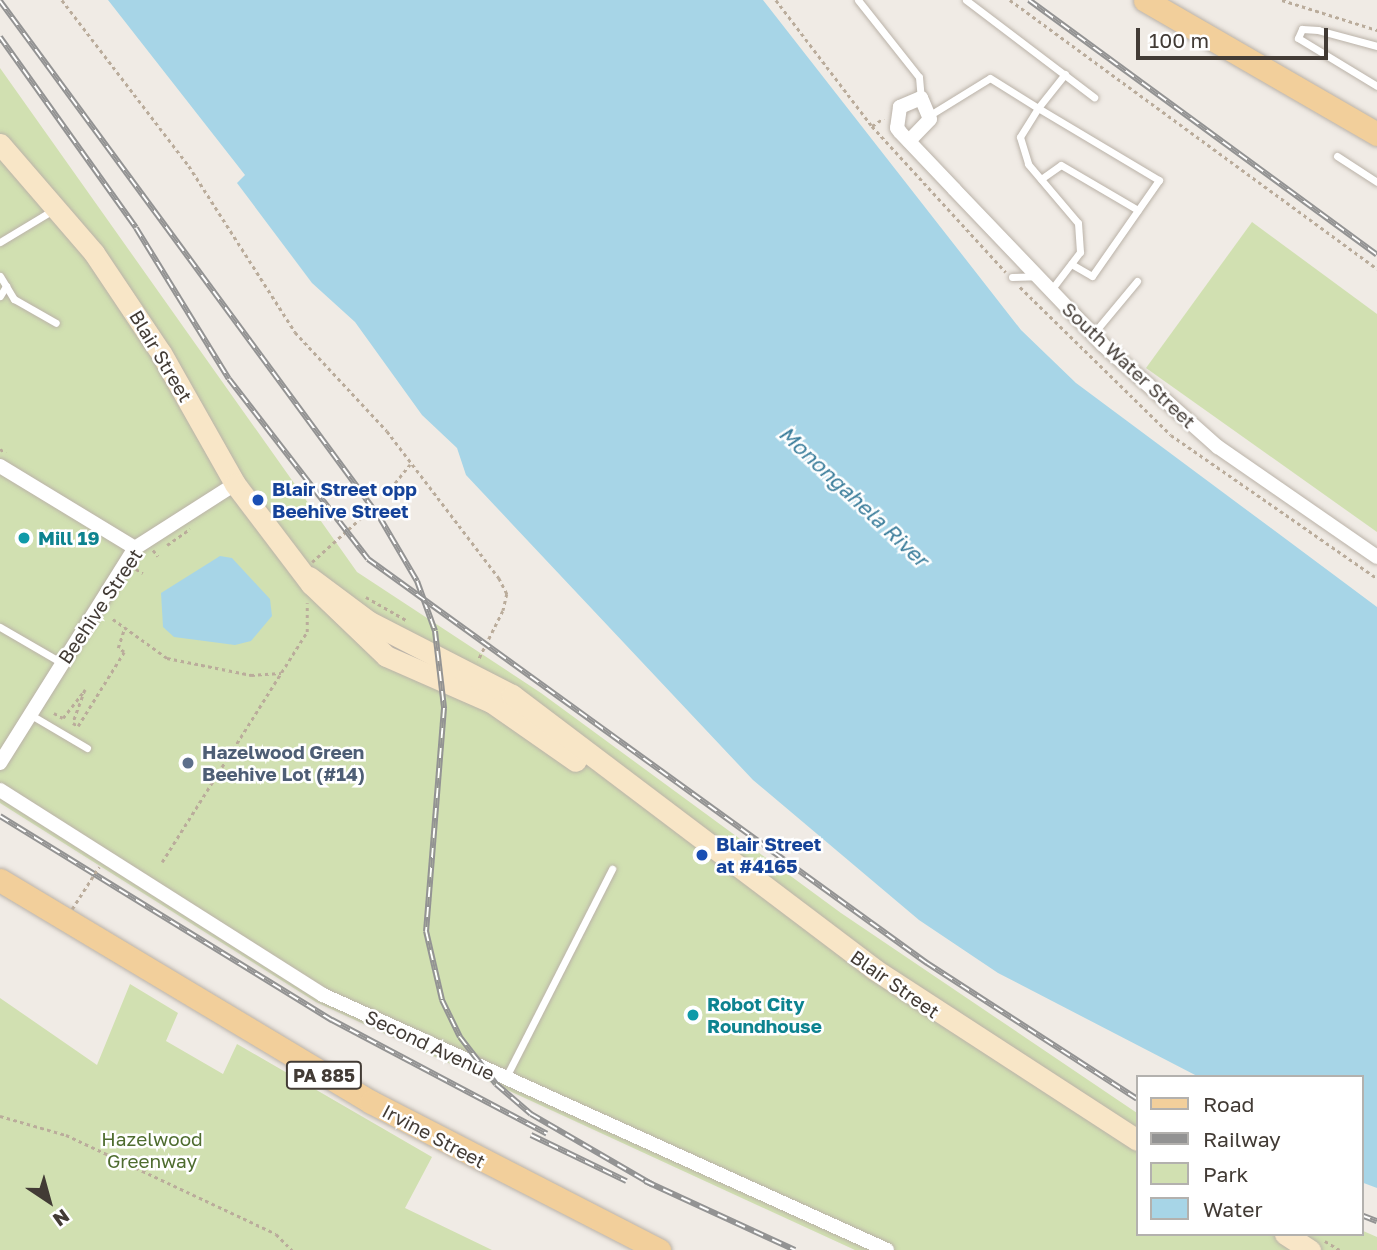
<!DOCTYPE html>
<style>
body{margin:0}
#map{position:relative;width:1377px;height:1250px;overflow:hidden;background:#f0ebe5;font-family:"Golos Text",sans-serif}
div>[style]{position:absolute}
.green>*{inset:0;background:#d1e0b1}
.water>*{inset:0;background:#a7d5e7}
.path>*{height:2.5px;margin-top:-1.25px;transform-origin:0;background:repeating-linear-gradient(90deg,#baac9b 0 3.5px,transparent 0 7px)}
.roads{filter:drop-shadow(0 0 2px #bab2a8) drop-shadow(0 0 2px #bab2a8)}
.lane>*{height:7px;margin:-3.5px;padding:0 3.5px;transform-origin:3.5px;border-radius:3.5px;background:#fff}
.street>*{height:14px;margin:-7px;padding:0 7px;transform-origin:7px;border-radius:7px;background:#fff}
.secondary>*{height:21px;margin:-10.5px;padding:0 10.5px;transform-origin:10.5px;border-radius:10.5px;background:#f8e6c7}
.primary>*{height:23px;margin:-11.5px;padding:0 11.5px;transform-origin:11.5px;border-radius:11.5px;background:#f2cf9b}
.rail>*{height:6px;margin-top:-3px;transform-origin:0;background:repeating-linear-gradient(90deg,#fff 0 10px,#939393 0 20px);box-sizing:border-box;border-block:2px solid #939393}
.path-bridge>*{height:2.5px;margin-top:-1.25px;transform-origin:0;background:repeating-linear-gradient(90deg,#baac9b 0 3.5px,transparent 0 7px)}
.dots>*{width:19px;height:19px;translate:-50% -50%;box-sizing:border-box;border:4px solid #fff;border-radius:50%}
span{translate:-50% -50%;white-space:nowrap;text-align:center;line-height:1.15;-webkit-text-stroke:5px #fff;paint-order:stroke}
.shield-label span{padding:2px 5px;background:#fff;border:2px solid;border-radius:5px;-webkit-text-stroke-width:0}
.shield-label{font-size:18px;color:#423b35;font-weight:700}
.street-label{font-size:19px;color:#423b35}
.transit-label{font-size:19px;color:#164399;font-weight:700}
.left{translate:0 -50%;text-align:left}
.culture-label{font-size:19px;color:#0d838f;font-weight:700}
.service-label{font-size:19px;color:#4e5e75;font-weight:700}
.park-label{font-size:19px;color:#4e6c2f}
.water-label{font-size:21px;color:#397c9a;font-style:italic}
.legend{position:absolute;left:1136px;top:1075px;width:228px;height:161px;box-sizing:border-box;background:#fff;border:2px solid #b3b1ae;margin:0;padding:9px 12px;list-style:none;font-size:21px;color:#423b35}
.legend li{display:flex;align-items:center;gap:14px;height:35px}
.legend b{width:35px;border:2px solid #b3b1ae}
.north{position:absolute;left:14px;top:1166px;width:70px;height:70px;-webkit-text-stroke:5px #fff;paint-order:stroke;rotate:144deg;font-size:19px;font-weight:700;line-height:28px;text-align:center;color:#423b35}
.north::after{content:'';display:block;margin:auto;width:24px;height:32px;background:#423b35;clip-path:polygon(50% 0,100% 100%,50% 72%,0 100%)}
.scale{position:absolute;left:1136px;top:28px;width:192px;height:32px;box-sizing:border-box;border:4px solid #423b35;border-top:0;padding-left:9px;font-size:21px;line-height:24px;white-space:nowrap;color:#423b35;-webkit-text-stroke:5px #fff;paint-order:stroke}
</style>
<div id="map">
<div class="green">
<div style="clip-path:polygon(0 68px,357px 572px,541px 693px,841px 913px,1137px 1113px,1137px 1234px,1361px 1230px,1377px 1237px,1377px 1250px,855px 1250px,316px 1002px,0 803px)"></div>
<div style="clip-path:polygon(1252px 222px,1377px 314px,1377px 532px,1146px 368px)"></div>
<div style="clip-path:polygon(130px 984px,178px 1013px,166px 1041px,223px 1074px,237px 1044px,432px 1157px,405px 1208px,492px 1250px,0 1250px,0 998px,97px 1065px)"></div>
</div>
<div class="water">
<div style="clip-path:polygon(108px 0,763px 0,1021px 330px,1076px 383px,1377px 607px,1377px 1188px,1361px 1182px,1361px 1077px,1199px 1077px,998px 973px,919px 920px,753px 780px,466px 475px,457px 448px,422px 415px,355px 322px,312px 283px,237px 183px,245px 175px)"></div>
<div style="clip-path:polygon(220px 556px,232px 558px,270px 599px,272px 616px,251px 641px,235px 645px,174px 637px,163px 627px,161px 593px)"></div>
</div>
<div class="path">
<div style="left:62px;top:0;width:209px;rotate:52.6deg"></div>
<div style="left:189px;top:166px;width:197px;rotate:57.4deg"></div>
<div style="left:295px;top:332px;width:135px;rotate:47.1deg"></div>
<div style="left:387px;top:431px;width:185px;rotate:52.7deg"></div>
<div style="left:499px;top:578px;width:18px;rotate:63deg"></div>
<div style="left:507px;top:594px;width:17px;rotate:103deg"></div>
<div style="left:503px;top:611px;width:56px;rotate:116.6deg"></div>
<div style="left:776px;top:0;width:158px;rotate:52.7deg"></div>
<div style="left:872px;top:126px;width:198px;rotate:47.5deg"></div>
<div style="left:1010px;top:0;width:455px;rotate:36.2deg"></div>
<div style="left:1282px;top:0;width:100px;rotate:17.5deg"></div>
<div style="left:872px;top:126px;width:14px;rotate:-34deg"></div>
<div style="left:1020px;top:287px;width:211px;rotate:44.4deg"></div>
<div style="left:1171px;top:435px;width:251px;rotate:34.8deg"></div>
<div style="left:0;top:449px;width:7px;rotate:34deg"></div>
<div style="left:386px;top:494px;width:38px;rotate:-51deg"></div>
<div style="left:167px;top:545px;width:28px;rotate:-35deg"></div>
<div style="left:153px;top:550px;width:8px;rotate:50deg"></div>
<div style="left:312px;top:562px;width:67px;rotate:-42deg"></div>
<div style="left:136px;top:569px;width:8px;rotate:30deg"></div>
<div style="left:366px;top:597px;width:46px;rotate:29.9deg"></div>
<div style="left:113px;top:619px;width:67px;rotate:35.8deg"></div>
<div style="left:167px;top:658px;width:86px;rotate:11.4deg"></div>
<div style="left:251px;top:675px;width:30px;rotate:-4deg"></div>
<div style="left:54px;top:713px;width:10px;rotate:29deg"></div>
<div style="left:63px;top:718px;width:36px;rotate:-52deg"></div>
<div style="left:85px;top:690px;width:35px;rotate:110deg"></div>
<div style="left:73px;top:723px;width:6px;rotate:31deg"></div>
<div style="left:78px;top:726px;width:87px;rotate:-58.1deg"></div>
<div style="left:124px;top:652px;width:7px;rotate:-146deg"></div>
<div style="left:118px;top:648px;width:22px;rotate:-72deg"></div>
<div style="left:162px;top:862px;width:272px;rotate:-57.8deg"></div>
<div style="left:307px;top:632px;width:29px;rotate:-90deg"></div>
<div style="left:0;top:1116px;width:69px;rotate:16.1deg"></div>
<div style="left:66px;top:1135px;width:232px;rotate:25.2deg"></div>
<div style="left:276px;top:1234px;width:23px;rotate:45deg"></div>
<div style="left:1325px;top:1241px;width:17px;rotate:31deg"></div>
</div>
<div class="roads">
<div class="lane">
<div style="left:858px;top:0;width:98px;rotate:51.6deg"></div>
<div style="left:919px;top:77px;width:21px;rotate:85deg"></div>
<div style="left:966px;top:0;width:161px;rotate:37.2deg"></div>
<div style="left:1377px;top:46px;width:61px;rotate:-164.8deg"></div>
<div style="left:1318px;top:30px;width:16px;rotate:-176deg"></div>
<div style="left:1302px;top:29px;width:10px;rotate:114deg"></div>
<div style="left:1298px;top:38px;width:92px;rotate:31.3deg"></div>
<div style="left:1065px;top:74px;width:43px;rotate:128.5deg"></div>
<div style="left:1038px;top:108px;width:141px;rotate:30.8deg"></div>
<div style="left:1159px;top:180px;width:117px;rotate:124.9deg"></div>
<div style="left:1092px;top:276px;width:24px;rotate:-150deg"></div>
<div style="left:930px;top:115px;width:70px;rotate:-31.7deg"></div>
<div style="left:990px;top:78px;width:57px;rotate:32deg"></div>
<div style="left:1038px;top:108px;width:34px;rotate:122deg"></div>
<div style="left:1020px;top:137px;width:28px;rotate:73deg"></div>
<div style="left:1028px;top:164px;width:77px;rotate:49.7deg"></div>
<div style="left:1078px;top:223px;width:29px;rotate:86deg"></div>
<div style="left:1080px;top:252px;width:48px;rotate:127.3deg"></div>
<div style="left:1337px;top:156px;width:48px;rotate:33deg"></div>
<div style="left:1041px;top:179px;width:24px;rotate:-35deg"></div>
<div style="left:1061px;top:165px;width:89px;rotate:30.3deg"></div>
<div style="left:0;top:242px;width:62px;rotate:-31.1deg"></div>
<div style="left:0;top:276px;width:27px;rotate:59deg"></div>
<div style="left:14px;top:299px;width:48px;rotate:29.7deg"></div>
<div style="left:1012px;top:277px;width:25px;rotate:-2deg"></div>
<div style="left:0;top:296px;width:12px;rotate:-59deg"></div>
<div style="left:1093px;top:334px;width:69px;rotate:-50.3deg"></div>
<div style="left:0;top:627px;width:72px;rotate:30.1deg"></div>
<div style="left:31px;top:715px;width:65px;rotate:30.5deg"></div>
<div style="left:505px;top:1079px;width:236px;rotate:-63deg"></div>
</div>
<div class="street">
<div style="left:909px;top:141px;width:30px;rotate:-46deg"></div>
<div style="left:930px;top:119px;width:23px;rotate:-113deg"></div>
<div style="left:921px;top:98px;width:23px;rotate:157deg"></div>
<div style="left:900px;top:107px;width:21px;rotate:98deg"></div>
<div style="left:897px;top:128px;width:5px;rotate:53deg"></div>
<div style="left:900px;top:132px;width:79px;rotate:46.5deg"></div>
<div style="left:954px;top:189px;width:216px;rotate:46.3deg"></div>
<div style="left:1103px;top:345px;width:154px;rotate:41.6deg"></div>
<div style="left:1218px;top:447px;width:193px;rotate:34.7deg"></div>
<div style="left:0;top:466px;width:158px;rotate:31.3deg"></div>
<div style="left:0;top:763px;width:254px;rotate:-57.9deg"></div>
<div style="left:135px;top:548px;width:119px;rotate:-32.6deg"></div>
<div style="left:0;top:790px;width:383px;rotate:32.4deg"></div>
<div style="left:323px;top:995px;width:619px;rotate:24.33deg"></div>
</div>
<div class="secondary">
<div style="left:0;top:144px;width:144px;rotate:49.2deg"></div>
<div style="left:94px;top:253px;width:120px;rotate:56.2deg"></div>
<div style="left:161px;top:353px;width:150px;rotate:60.5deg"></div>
<div style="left:235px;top:484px;width:126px;rotate:52.8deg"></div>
<div style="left:311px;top:584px;width:104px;rotate:43.8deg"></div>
<div style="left:386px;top:656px;width:115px;rotate:23.7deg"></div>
<div style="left:491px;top:702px;width:103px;rotate:34.8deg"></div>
<div style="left:309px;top:577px;width:74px;rotate:36.7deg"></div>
<div style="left:368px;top:621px;width:162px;rotate:27.2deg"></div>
<div style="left:512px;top:695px;width:454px;rotate:37.1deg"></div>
<div style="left:874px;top:969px;width:314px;rotate:33deg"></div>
<div style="left:1285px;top:1234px;width:30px;rotate:33deg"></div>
</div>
<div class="primary">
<div style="left:1145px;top:0;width:268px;rotate:30deg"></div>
<div style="left:0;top:880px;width:432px;rotate:30.9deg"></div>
<div style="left:371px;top:1102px;width:324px;rotate:27.2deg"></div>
</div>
</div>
<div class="rail">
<div style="left:1029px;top:0;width:431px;rotate:36.2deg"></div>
<div style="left:0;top:1px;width:642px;rotate:53.68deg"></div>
<div style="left:380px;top:518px;width:73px;rotate:59.6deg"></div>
<div style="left:417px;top:581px;width:53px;rotate:70.2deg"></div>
<div style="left:435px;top:631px;width:78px;rotate:83.3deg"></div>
<div style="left:444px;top:708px;width:224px;rotate:94.6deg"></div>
<div style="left:426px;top:931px;width:71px;rotate:76.9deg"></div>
<div style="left:442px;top:1000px;width:41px;rotate:64.1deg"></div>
<div style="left:460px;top:1037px;width:59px;rotate:52.5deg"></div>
<div style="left:496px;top:1084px;width:46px;rotate:40.6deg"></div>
<div style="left:531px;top:1114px;width:141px;rotate:30.2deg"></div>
<div style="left:0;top:37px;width:234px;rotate:54.5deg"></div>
<div style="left:136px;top:228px;width:177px;rotate:58.4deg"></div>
<div style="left:229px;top:379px;width:227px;rotate:52.3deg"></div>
<div style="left:368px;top:559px;width:690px;rotate:35.86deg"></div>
<div style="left:927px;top:963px;width:250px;rotate:32.9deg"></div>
<div style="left:0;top:816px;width:390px;rotate:31.6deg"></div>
<div style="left:332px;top:1020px;width:243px;rotate:27.9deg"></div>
<div style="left:531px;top:1135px;width:106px;rotate:25.8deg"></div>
<div style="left:645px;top:1181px;width:165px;rotate:24.7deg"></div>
<div style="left:1361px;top:1215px;width:17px;rotate:21deg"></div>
</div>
<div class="path-bridge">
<div style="left:72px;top:909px;width:50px;rotate:-57.3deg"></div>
</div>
<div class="dots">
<div style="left:258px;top:500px;background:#1a4fb4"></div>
<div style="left:24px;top:538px;background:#0f9aa8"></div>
<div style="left:188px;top:763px;background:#5c6f8a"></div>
<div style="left:702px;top:855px;background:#1a4fb4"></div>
<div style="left:693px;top:1015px;background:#0f9aa8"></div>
</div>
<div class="shield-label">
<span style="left:324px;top:1075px">PA 885</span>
</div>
<div class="street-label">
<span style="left:161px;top:356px;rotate:59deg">Blair Street</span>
<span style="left:1129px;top:365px;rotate:43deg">South Water Street</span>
<span style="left:100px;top:606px;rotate:-56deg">Beehive Street</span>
<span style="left:895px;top:984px;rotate:35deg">Blair Street</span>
<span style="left:430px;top:1045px;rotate:25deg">Second Avenue</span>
<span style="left:434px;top:1136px;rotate:28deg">Irvine Street</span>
</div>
<div class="transit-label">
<span class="left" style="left:272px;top:500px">Blair Street opp<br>Beehive Street</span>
<span class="left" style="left:716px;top:855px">Blair Street<br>at #4165</span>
</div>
<div class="culture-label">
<span class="left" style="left:38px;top:538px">Mill 19</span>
<span class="left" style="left:707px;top:1015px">Robot City<br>Roundhouse</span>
</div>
<div class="service-label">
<span class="left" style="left:202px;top:763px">Hazelwood Green<br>Beehive Lot (#14)</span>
</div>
<div class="park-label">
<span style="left:152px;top:1150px">Hazelwood<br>Greenway</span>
</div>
<div class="water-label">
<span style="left:854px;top:496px;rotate:43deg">Monongahela River</span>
</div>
<ul class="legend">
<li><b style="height:9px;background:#f2cf9b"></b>Road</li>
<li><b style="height:9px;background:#939393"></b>Railway</li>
<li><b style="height:19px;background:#d1e0b1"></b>Park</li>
<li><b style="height:19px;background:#a7d5e7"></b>Water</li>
</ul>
<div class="north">N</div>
<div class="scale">100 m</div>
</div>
